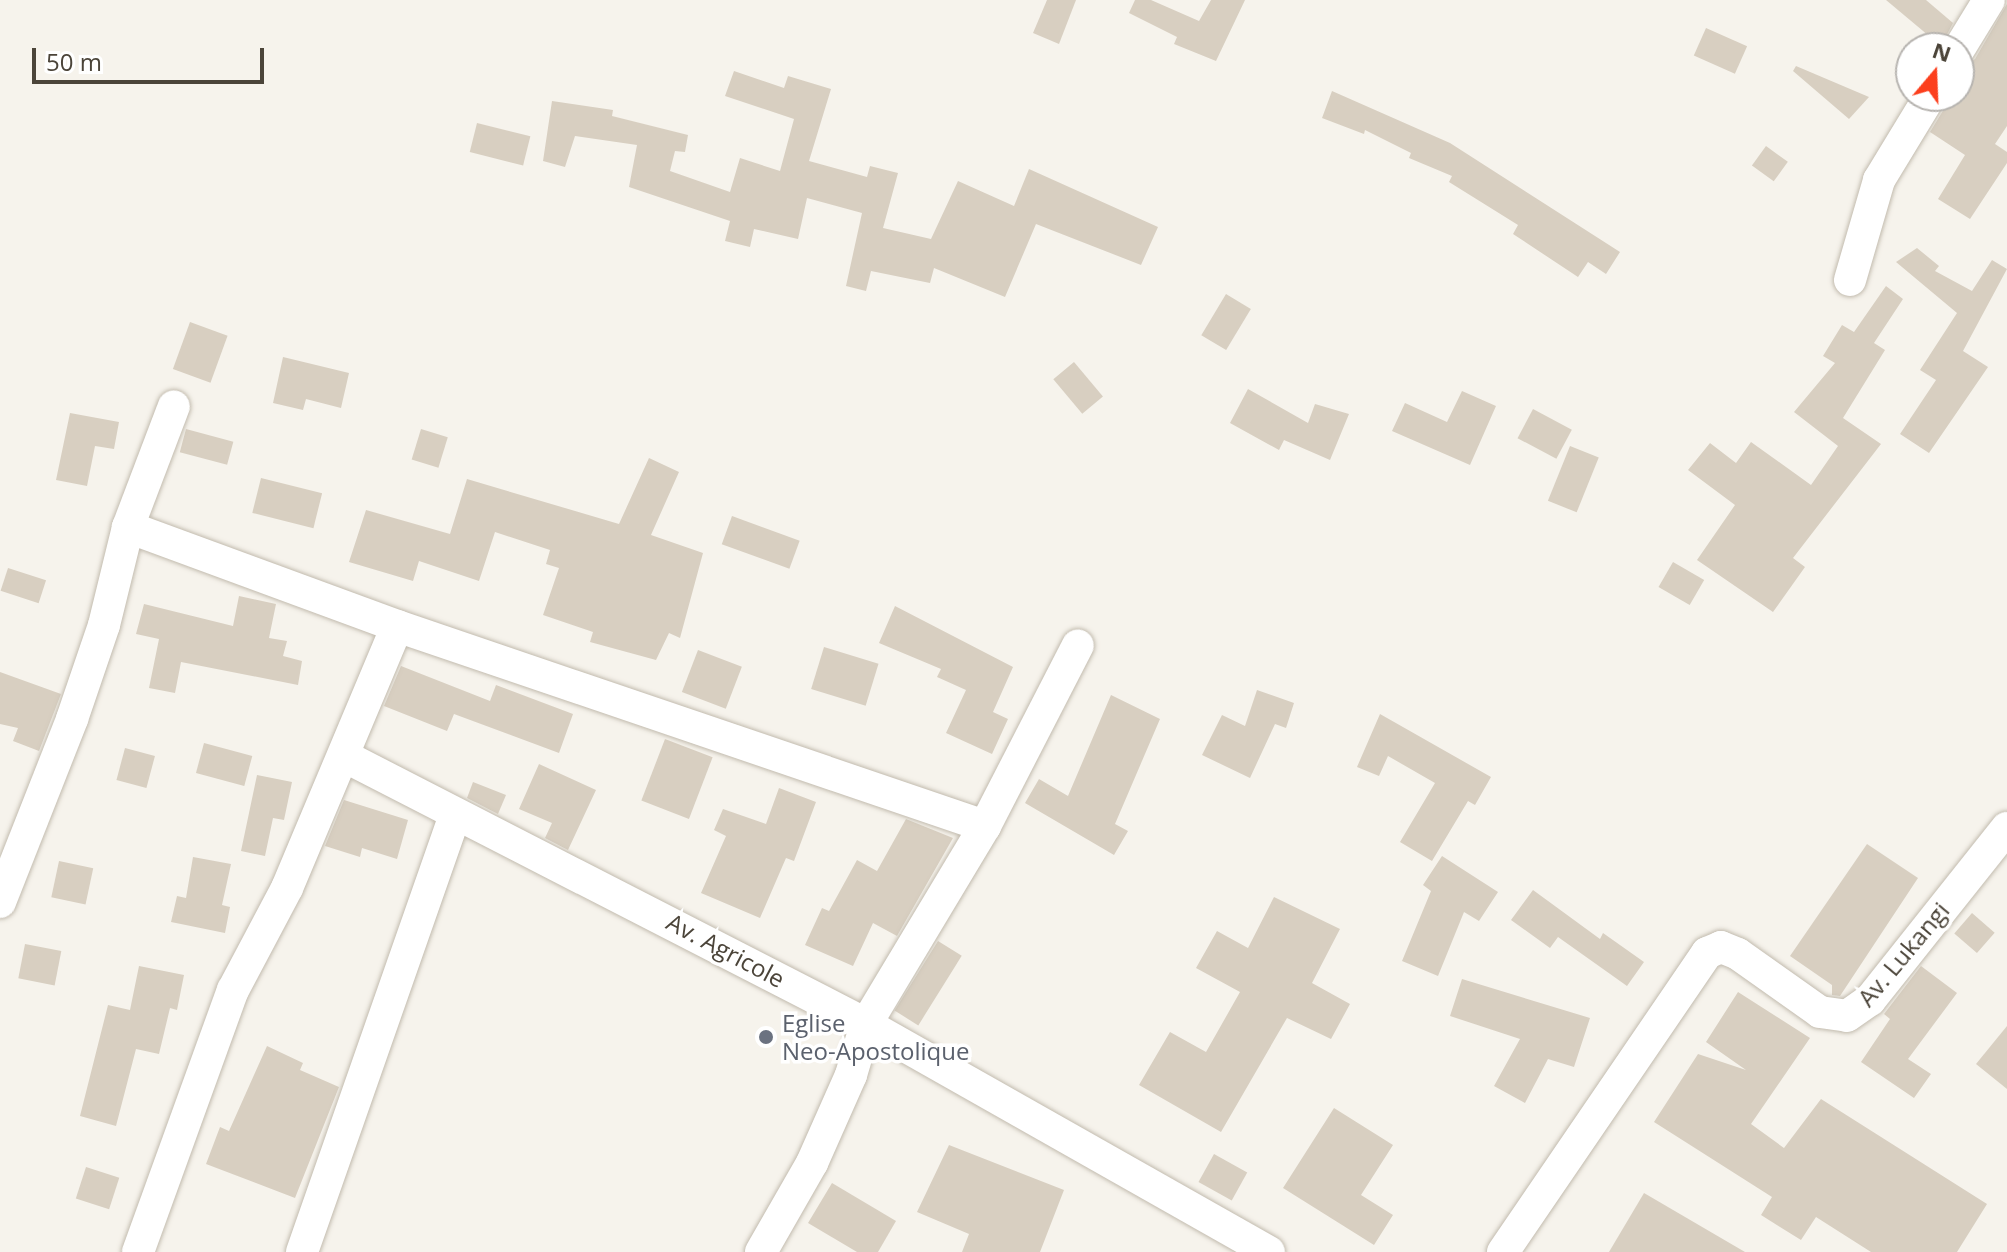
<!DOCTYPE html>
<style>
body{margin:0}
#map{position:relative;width:2007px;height:1252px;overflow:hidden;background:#f6f3ec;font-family:"Open Sans",sans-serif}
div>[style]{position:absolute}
.building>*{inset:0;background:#d8cfc1;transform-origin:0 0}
.roads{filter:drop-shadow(0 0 2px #c2bbae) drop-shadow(0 0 2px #c2bbae)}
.street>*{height:32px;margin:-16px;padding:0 16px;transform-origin:16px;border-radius:16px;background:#fff}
.dots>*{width:22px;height:22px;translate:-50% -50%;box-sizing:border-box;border:4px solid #fff;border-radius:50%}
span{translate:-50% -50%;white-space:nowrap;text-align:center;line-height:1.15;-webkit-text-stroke:7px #fff;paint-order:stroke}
.street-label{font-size:24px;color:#4b4439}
.worship-label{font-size:24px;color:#5b616d}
.left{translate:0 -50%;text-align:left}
.north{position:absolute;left:1895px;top:32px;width:80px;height:80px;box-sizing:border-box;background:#fff;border:2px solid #b7b4b0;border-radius:50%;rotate:19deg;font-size:22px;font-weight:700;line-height:32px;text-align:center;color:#4b4439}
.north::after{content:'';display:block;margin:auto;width:28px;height:36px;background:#fc3f1d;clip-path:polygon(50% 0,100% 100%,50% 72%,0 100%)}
.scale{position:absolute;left:32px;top:48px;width:232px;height:36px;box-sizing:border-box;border:4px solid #4b4439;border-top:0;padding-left:10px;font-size:24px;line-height:28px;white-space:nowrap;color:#4b4439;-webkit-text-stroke:6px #fff;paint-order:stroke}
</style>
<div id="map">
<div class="building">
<div style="clip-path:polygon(1047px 0,1076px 0,1059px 44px,1033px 33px)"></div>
<div style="clip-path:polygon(1135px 0,1151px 0,1199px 21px,1211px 0,1245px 0,1216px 61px,1174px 44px,1177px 37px,1129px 13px)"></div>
<div style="clip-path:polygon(1886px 0,1926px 0,1953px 23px,1941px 46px)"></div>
<div style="clip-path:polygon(2007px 4px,2007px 126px,1995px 144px,2007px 152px,2007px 163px,1970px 219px,1938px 199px,1965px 155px,1930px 132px,1952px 96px,1959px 96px,1959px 68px,1975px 59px)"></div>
<div style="left:1706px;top:28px;width:45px;height:30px;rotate:24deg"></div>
<div style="clip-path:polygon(1796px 66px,1869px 97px,1849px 119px,1793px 71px)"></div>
<div style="clip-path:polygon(734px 71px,784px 88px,788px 76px,831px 89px,809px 161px,867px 177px,870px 166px,898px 173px,883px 228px,931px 239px,958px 181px,1014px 206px,1029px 169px,1158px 227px,1141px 265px,1036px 224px,1005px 297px,934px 268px,930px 283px,871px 271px,866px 291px,846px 286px,862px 213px,807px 198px,798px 239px,754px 229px,750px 247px,725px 241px,730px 221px,629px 187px,637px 145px,575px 136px,565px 167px,543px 161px,552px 101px,613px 110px,612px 116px,688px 135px,685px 152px,675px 151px,670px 171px,730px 192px,740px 158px,780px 171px,794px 119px,725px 96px)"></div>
<div style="clip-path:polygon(1332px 91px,1450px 143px,1620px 252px,1606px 274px,1588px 262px,1578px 277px,1513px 234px,1518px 225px,1449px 182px,1452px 176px,1409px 158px,1411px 153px,1365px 130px,1364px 134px,1322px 118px)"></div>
<div style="left:477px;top:123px;width:55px;height:30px;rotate:14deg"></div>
<div style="left:1766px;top:146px;width:27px;height:24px;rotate:36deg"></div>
<div style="clip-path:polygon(1917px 248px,1939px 266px,1935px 271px,1972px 291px,1992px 260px,2007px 269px,1963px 351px,1988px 367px,1929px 453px,1900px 434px,1936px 380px,1920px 370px,1957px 313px,1896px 262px)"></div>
<div style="clip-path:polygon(1886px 286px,1903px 299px,1874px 343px,1885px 350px,1843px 418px,1881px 444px,1793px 558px,1805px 567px,1773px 612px,1697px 560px,1735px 505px,1688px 470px,1710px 443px,1736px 463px,1751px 442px,1811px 485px,1838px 446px,1794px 412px,1835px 363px,1823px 356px,1842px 325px,1854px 332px)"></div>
<div style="left:1226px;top:294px;width:29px;height:48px;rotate:31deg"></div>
<div style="left:190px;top:322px;width:40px;height:50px;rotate:20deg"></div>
<div style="clip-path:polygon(283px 357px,349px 373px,341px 408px,306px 399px,303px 410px,273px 403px)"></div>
<div style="left:1074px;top:362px;width:45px;height:27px;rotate:50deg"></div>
<div style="clip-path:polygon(1248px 389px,1308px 423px,1315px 404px,1349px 414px,1330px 460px,1284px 440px,1279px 450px,1230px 423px)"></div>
<div style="clip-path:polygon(1462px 391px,1496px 406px,1470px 465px,1392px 431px,1405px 403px,1447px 422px)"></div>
<div style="left:1533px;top:409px;width:44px;height:33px;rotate:28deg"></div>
<div style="clip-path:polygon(70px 413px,119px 422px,114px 449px,95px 446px,87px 486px,56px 480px)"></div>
<div style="left:186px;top:429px;width:49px;height:24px;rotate:15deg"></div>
<div style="left:421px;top:429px;width:28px;height:32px;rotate:17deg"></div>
<div style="left:1570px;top:446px;width:31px;height:59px;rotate:22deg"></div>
<div style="clip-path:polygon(649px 458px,679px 472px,651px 535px,703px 553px,680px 638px,669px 633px,656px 660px,590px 642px,593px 632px,543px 615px,559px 568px,546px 564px,550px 550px,495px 532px,479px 581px,419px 561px,413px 581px,349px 562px,366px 510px,450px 534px,467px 479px,619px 524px)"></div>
<div style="left:261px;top:478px;width:63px;height:36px;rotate:14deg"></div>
<div style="left:732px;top:516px;width:72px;height:30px;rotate:20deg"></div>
<div style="left:1673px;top:562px;width:36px;height:29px;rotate:30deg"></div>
<div style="left:8px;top:568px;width:40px;height:24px;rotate:18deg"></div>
<div style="clip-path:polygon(239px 596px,276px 604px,269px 638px,287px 641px,283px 656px,302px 661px,298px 685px,181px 662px,175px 693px,149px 688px,159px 639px,136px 634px,144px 604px,233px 626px)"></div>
<div style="clip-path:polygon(895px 606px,1013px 667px,993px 712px,1008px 719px,992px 754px,946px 733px,966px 690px,937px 677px,941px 669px,879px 643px)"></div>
<div style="left:824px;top:647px;width:57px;height:44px;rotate:17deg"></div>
<div style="left:698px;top:650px;width:47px;height:45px;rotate:21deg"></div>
<div style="clip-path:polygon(401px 666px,490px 701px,496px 685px,573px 714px,559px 753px,454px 714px,447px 731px,384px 706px)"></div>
<div style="clip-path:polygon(0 672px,61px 694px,39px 751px,13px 741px,18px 728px,0 724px)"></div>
<div style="clip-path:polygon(1257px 690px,1294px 703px,1286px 728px,1275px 724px,1250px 778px,1202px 755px,1222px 715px,1245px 726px)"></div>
<div style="clip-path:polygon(1111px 695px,1160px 719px,1115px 824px,1128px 831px,1114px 855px,1025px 803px,1039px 779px,1068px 796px)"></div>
<div style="clip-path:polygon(1380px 714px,1491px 777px,1475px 805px,1468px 801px,1432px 861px,1400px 842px,1435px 783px,1388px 756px,1379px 776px,1357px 767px)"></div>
<div style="left:665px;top:739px;width:51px;height:66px;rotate:21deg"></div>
<div style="left:204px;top:743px;width:50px;height:31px;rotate:15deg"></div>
<div style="left:125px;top:748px;width:31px;height:33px;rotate:15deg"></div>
<div style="clip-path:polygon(539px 764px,596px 790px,568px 850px,545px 838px,552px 823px,519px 809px)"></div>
<div style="clip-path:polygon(257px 775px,292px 782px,284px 820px,273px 818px,265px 856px,241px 851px)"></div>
<div style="clip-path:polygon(473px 782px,506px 795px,498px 814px,467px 798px)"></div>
<div style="clip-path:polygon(779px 788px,816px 802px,794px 861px,786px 858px,760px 918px,701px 893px,726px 836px,714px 830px,723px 809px,766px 824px)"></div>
<div style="clip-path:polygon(344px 800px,408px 820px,397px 859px,362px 848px,360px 857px,325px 846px)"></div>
<div style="clip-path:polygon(906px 819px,953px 838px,897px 936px,873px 923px,853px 966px,805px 945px,822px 908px,829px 911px,857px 860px,877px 871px)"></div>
<div style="clip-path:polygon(1867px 844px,1918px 878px,1840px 996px,1832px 995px,1832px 985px,1790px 956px)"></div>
<div style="clip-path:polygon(1442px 856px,1498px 892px,1479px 921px,1464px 912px,1438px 976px,1402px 961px,1431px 891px,1423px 885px)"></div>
<div style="clip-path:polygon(193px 857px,231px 864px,222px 905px,230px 907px,225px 933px,171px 922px,177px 896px,186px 898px)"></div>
<div style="left:59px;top:861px;width:35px;height:37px;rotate:12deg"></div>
<div style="clip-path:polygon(1533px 890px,1600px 939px,1603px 933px,1644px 962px,1627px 986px,1558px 937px,1550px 948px,1511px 920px)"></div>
<div style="clip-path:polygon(1274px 897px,1340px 929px,1312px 983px,1350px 1004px,1331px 1039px,1287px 1018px,1221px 1132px,1139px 1085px,1170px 1032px,1206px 1052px,1240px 992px,1196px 968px,1217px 931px,1248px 948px)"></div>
<div style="left:1972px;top:913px;width:30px;height:27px;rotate:41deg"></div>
<div style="left:938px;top:941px;width:28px;height:82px;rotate:32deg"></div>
<div style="left:25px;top:944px;width:37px;height:35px;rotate:11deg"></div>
<div style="clip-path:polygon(139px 966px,184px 975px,177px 1010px,170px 1008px,159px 1054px,136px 1049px,116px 1126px,80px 1116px,108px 1005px,130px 1010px)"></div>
<div style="clip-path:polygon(1921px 966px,1957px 993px,1908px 1059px,1931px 1074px,1914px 1098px,1861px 1062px,1890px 1019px,1884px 1014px)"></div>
<div style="clip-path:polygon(1462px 979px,1590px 1018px,1574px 1067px,1548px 1059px,1525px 1103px,1494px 1086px,1520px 1039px,1450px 1016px)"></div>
<div style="clip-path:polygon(1738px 992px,1810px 1038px,1751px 1124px,1784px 1148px,1821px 1099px,1987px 1204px,1957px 1252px,1871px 1252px,1816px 1217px,1801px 1240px,1761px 1215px,1772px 1197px,1654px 1122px,1698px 1054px,1746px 1070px,1706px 1042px)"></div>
<div style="clip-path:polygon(2007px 1026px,2007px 1089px,1976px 1064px)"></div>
<div style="clip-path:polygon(267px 1046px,303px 1063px,300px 1070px,339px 1087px,295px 1198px,206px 1164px,220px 1127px,229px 1131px)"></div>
<div style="clip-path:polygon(1334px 1108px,1393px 1145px,1361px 1195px,1393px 1215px,1374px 1245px,1283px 1188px)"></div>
<div style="clip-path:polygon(949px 1145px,1064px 1190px,1040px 1252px,962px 1252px,969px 1234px,917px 1212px)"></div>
<div style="left:1214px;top:1154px;width:38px;height:32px;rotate:29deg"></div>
<div style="left:86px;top:1167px;width:35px;height:33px;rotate:18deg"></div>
<div style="clip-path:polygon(832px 1183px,896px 1221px,878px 1252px,857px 1252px,808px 1223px)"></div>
<div style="clip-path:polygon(1644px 1193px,1745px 1252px,1609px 1252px)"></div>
</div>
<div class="roads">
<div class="street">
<div style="left:1959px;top:49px;width:57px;rotate:-58.5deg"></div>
<div style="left:1850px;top:280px;width:104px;rotate:-73.8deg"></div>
<div style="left:1879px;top:180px;width:98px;rotate:-58.7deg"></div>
<div style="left:128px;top:527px;width:287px;rotate:20.2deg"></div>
<div style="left:397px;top:626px;width:621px;rotate:18.79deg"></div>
<div style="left:344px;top:756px;width:587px;rotate:27.18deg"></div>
<div style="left:866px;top:1024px;width:463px;rotate:29.5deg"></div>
<div style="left:0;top:902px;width:197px;rotate:-68.5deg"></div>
<div style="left:72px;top:719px;width:99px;rotate:-71.2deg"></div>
<div style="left:104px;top:625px;width:101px;rotate:-76.2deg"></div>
<div style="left:128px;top:527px;width:129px;rotate:-69.2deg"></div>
<div style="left:138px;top:1252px;width:279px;rotate:-70.1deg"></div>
<div style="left:233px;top:990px;width:115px;rotate:-62.1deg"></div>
<div style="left:287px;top:888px;width:284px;rotate:-67.2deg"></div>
<div style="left:302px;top:1252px;width:464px;rotate:-70.7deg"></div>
<div style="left:761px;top:1252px;width:103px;rotate:-60.2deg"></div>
<div style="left:812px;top:1163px;width:96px;rotate:-66.1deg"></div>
<div style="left:851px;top:1075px;width:53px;rotate:-73.6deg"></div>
<div style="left:866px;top:1024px;width:231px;rotate:-59deg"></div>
<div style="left:985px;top:826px;width:203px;rotate:-62.8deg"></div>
<div style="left:1503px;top:1252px;width:362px;rotate:-55.7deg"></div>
<div style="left:1707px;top:953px;width:15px;rotate:-23deg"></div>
<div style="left:1721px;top:947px;width:18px;rotate:22deg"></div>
<div style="left:1738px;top:954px;width:100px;rotate:35.3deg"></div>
<div style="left:1820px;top:1012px;width:27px;rotate:8deg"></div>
<div style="left:1847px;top:1016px;width:28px;rotate:-35deg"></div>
<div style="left:1870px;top:1000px;width:220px;rotate:-51.5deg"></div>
</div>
</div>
<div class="dots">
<div style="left:766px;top:1037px;background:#6b7280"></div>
</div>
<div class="street-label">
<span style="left:726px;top:950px;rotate:28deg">Av. Agricole</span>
<span style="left:1903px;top:954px;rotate:-50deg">Av. Lukangi</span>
</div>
<div class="worship-label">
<span class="left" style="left:782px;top:1037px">Eglise<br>Neo-Apostolique</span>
</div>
<div class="north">N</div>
<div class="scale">50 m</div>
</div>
